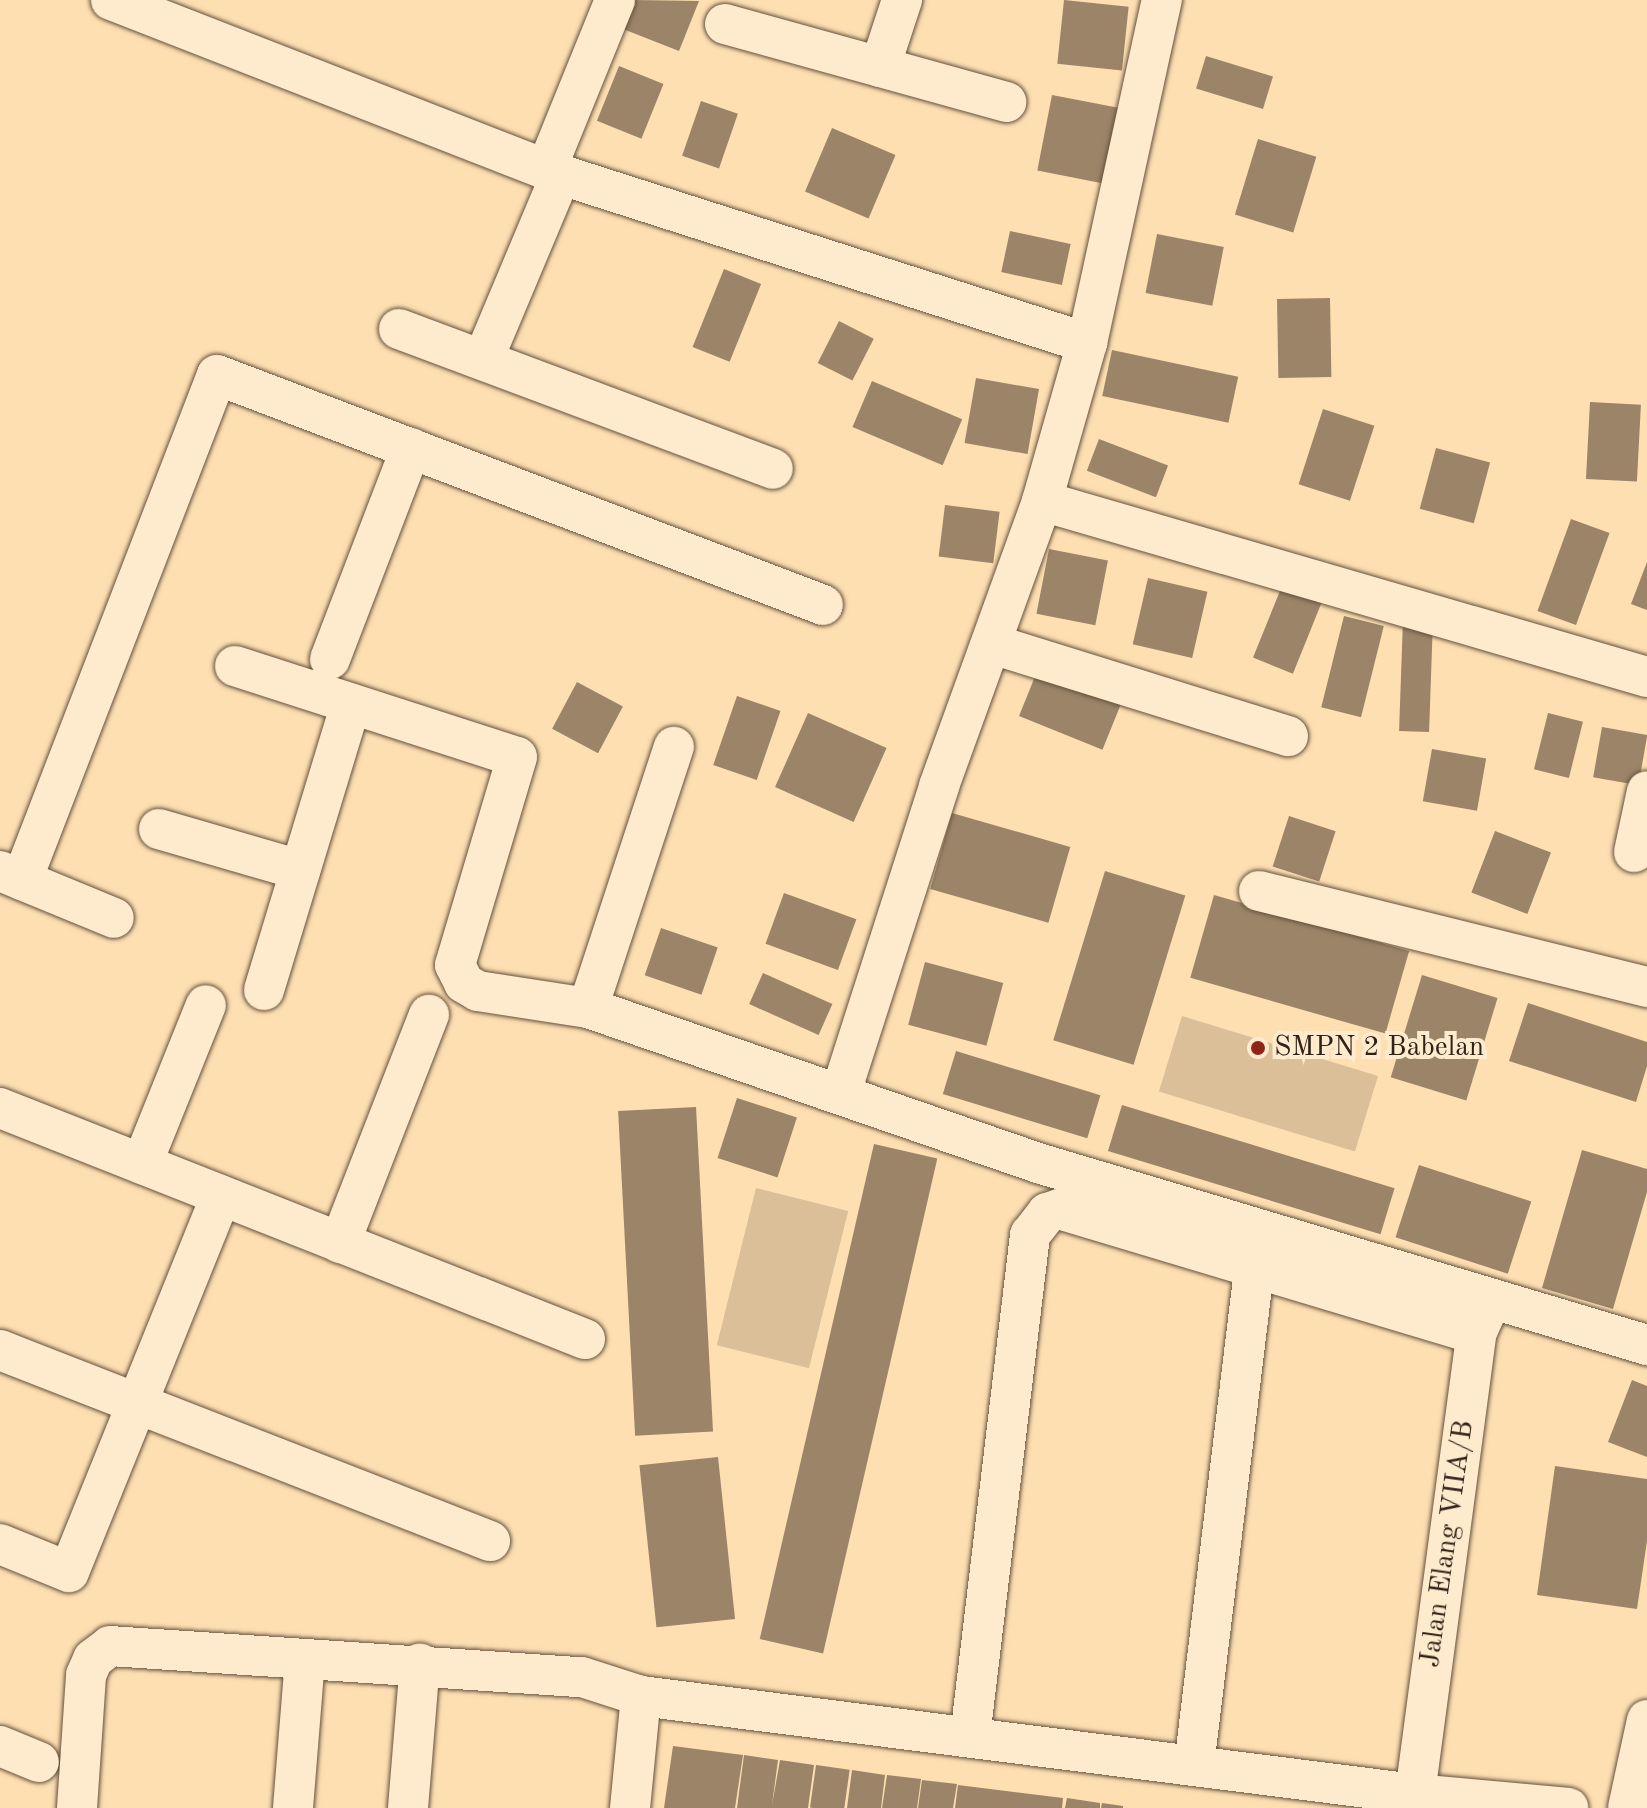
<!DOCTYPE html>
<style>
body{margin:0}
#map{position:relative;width:1647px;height:1808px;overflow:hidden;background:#fddfb2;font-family:"Old Standard TT",serif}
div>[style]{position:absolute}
.green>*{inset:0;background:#dabf98;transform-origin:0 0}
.building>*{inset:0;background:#9b8468;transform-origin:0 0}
.roads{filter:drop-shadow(0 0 2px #64513e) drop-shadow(0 0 2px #64513e)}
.minor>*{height:40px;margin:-20px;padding:0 20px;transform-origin:20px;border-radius:20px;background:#feeacd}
.dots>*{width:22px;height:22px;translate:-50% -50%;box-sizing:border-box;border:4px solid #feeacd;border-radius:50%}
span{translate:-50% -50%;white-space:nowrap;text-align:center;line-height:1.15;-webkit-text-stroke:8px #feeacd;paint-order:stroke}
.poi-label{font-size:28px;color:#312218}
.left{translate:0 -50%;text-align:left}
.street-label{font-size:28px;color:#312218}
</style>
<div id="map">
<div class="green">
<div style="left:1182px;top:1016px;width:205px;height:79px;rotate:17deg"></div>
<div style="left:756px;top:1188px;width:95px;height:162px;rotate:14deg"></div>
</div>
<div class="building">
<div style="clip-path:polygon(634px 0,699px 1px,679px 51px,623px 29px)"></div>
<div style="left:1064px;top:0;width:65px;height:64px;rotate:6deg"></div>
<div style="left:1206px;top:56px;width:70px;height:34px;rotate:17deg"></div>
<div style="left:619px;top:66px;width:48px;height:59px;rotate:22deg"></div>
<div style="left:1052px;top:95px;width:70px;height:77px;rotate:11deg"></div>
<div style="left:701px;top:101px;width:39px;height:58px;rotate:19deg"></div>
<div style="left:832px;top:128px;width:69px;height:69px;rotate:23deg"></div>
<div style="left:1258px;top:139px;width:61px;height:79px;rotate:17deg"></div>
<div style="left:1010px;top:231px;width:62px;height:42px;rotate:12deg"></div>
<div style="left:1157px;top:234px;width:68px;height:60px;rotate:11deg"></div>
<div style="left:724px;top:269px;width:40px;height:84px;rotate:22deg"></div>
<div style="left:1330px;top:298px;width:79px;height:53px;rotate:89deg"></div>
<div style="left:839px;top:321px;width:39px;height:47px;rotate:27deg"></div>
<div style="left:1112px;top:350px;width:129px;height:47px;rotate:12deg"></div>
<div style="left:976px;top:378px;width:64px;height:66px;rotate:10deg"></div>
<div style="left:872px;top:381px;width:98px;height:50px;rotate:23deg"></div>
<div style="left:1590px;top:402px;width:51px;height:77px;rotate:3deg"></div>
<div style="left:1323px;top:409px;width:54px;height:79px;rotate:18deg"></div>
<div style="left:1099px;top:439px;width:74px;height:34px;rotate:21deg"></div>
<div style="left:1436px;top:448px;width:56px;height:63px;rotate:15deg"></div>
<div style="left:945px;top:505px;width:55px;height:52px;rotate:7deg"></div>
<div style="left:1571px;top:519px;width:41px;height:98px;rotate:20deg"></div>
<div style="left:1049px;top:549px;width:60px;height:66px;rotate:11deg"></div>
<div style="clip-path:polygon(1647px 562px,1647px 610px,1631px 604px)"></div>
<div style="left:1286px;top:576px;width:43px;height:88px;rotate:22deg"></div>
<div style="left:1148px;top:578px;width:61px;height:68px;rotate:13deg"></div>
<div style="left:1344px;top:616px;width:41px;height:94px;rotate:14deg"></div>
<div style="left:1403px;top:619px;width:30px;height:112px;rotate:2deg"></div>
<div style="left:1040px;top:664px;width:90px;height:56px;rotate:22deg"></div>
<div style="left:577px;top:682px;width:52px;height:53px;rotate:28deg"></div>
<div style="left:737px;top:696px;width:46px;height:73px;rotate:19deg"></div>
<div style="left:808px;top:713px;width:86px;height:81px;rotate:24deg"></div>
<div style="left:1548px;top:713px;width:36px;height:58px;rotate:14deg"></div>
<div style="left:1602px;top:727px;width:46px;height:51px;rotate:10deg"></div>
<div style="left:1432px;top:749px;width:55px;height:53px;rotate:10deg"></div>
<div style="left:952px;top:813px;width:123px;height:79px;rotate:16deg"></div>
<div style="left:1289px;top:816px;width:49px;height:53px;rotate:18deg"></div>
<div style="left:1495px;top:831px;width:60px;height:66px;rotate:21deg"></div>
<div style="left:1105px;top:871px;width:84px;height:177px;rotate:17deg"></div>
<div style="left:784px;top:893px;width:77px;height:54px;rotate:20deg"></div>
<div style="left:1214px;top:895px;width:203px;height:86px;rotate:16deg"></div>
<div style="left:661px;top:928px;width:60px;height:50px;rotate:19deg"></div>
<div style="left:925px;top:962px;width:81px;height:65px;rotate:15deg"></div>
<div style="left:763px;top:973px;width:76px;height:34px;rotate:24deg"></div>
<div style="left:1422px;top:975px;width:79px;height:107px;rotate:17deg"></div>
<div style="clip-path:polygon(1528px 1003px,1647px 1042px,1647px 1066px,1636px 1102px,1509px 1061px)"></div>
<div style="left:956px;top:1051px;width:151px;height:45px;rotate:17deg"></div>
<div style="left:737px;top:1098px;width:63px;height:63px;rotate:18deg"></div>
<div style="left:1122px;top:1105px;width:285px;height:48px;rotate:17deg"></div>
<div style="left:696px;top:1107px;width:325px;height:78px;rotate:87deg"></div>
<div style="left:874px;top:1144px;width:65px;height:508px;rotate:13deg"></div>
<div style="clip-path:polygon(1582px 1150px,1647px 1169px,1647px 1192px,1613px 1309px,1542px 1288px)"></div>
<div style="left:1419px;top:1165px;width:118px;height:76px;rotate:18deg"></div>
<div style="clip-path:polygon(1632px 1380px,1647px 1386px,1647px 1457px,1608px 1442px)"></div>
<div style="left:718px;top:1457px;width:163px;height:79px;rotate:84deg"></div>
<div style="clip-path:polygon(1555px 1466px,1647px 1479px,1647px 1541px,1637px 1609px,1537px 1595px)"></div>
<div style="clip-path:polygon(673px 1746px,743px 1755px,735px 1808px,664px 1808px)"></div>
<div style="clip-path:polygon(744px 1755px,778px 1760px,772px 1805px,780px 1760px,814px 1765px,808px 1808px,737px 1808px)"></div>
<div style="left:816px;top:1765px;width:34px;height:43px;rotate:8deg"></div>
<div style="clip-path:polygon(852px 1770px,885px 1775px,881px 1808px,847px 1808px)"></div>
<div style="clip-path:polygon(887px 1775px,921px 1779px,917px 1808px,882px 1808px)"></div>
<div style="clip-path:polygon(922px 1780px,957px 1784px,953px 1808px,918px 1808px)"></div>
<div style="clip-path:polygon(958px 1785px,1063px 1798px,1062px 1808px,955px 1808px)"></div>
<div style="clip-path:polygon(1067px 1798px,1100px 1803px,1100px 1808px,1065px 1808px)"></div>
<div style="clip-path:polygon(1102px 1803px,1123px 1806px,1123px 1808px,1101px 1808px)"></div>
</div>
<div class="roads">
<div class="minor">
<div style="left:111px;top:0;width:467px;rotate:21.3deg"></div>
<div style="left:546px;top:170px;width:568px;rotate:17.73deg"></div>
<div style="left:725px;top:24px;width:292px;rotate:15.5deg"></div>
<div style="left:880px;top:67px;width:71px;rotate:-71.8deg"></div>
<div style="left:546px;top:170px;width:183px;rotate:-67.9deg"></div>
<div style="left:399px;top:329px;width:399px;rotate:20.5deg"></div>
<div style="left:483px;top:360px;width:202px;rotate:-67.2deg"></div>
<div style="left:1042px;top:501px;width:630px;rotate:16.22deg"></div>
<div style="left:992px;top:644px;width:310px;rotate:17.3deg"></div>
<div style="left:330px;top:659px;width:226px;rotate:-69deg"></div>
<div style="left:235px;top:666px;width:296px;rotate:17.9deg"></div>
<div style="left:517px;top:757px;width:217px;rotate:106.6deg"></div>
<div style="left:455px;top:965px;width:20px;rotate:63deg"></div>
<div style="left:464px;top:983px;width:16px;rotate:30deg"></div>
<div style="left:478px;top:991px;width:111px;rotate:8.8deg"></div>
<div style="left:588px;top:1008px;width:476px;rotate:19deg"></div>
<div style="left:1038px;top:1163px;width:636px;rotate:16.64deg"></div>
<div style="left:159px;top:829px;width:147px;rotate:16.2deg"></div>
<div style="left:1634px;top:852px;width:62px;rotate:-78deg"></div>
<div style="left:0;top:871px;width:123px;rotate:22.4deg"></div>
<div style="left:22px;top:880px;width:541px;rotate:-68.89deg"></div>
<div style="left:217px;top:375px;width:648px;rotate:20.78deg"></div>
<div style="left:1259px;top:891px;width:400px;rotate:13.9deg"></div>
<div style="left:264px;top:990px;width:299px;rotate:-73.1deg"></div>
<div style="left:588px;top:1008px;width:275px;rotate:-71.8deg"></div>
<div style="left:841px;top:1092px;width:321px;rotate:-72.2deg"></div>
<div style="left:939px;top:786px;width:303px;rotate:-70.1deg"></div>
<div style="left:1042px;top:501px;width:164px;rotate:-74.1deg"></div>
<div style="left:1087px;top:343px;width:351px;rotate:-77.7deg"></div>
<div style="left:0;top:1108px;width:629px;rotate:21.55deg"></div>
<div style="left:142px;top:1164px;width:171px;rotate:-68.1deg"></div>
<div style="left:340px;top:1243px;width:245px;rotate:-68.7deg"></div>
<div style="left:0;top:1350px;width:526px;rotate:21.3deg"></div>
<div style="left:0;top:1544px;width:74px;rotate:22.1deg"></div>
<div style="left:69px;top:1572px;width:406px;rotate:-68deg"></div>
<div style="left:970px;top:1737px;width:506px;rotate:-83.18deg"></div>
<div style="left:1030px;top:1235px;width:28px;rotate:-52deg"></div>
<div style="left:1047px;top:1213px;width:13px;rotate:-18deg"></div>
<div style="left:1059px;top:1209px;width:435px;rotate:16.7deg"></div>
<div style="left:0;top:1746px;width:42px;rotate:22.3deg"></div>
<div style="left:1194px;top:1766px;width:500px;rotate:-83.1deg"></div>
<div style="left:1415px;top:1794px;width:464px;rotate:-82.4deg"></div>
<div style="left:1476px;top:1334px;width:24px;rotate:-66deg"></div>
<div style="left:77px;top:1808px;width:133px;rotate:-86.1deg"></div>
<div style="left:86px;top:1675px;width:17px;rotate:-66deg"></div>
<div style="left:93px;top:1659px;width:21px;rotate:-37deg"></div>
<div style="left:110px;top:1646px;width:473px;rotate:3.8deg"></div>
<div style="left:582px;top:1677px;width:62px;rotate:17.9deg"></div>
<div style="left:293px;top:1808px;width:148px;rotate:-85.4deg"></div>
<div style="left:408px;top:1808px;width:145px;rotate:-85.3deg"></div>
<div style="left:630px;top:1808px;width:113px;rotate:-84.4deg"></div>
<div style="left:641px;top:1696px;width:780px;rotate:7.22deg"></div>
<div style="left:1415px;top:1794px;width:154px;rotate:5.2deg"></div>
<div style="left:1628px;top:1808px;width:90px;rotate:-77.8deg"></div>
</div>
</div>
<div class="dots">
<div style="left:1258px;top:1048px;background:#8f2418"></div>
</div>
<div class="poi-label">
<span class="left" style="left:1274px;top:1048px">SMPN 2 Babelan</span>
</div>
<div class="street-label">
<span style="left:1448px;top:1544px;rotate:-82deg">Jalan Elang VIIA/B</span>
</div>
</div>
